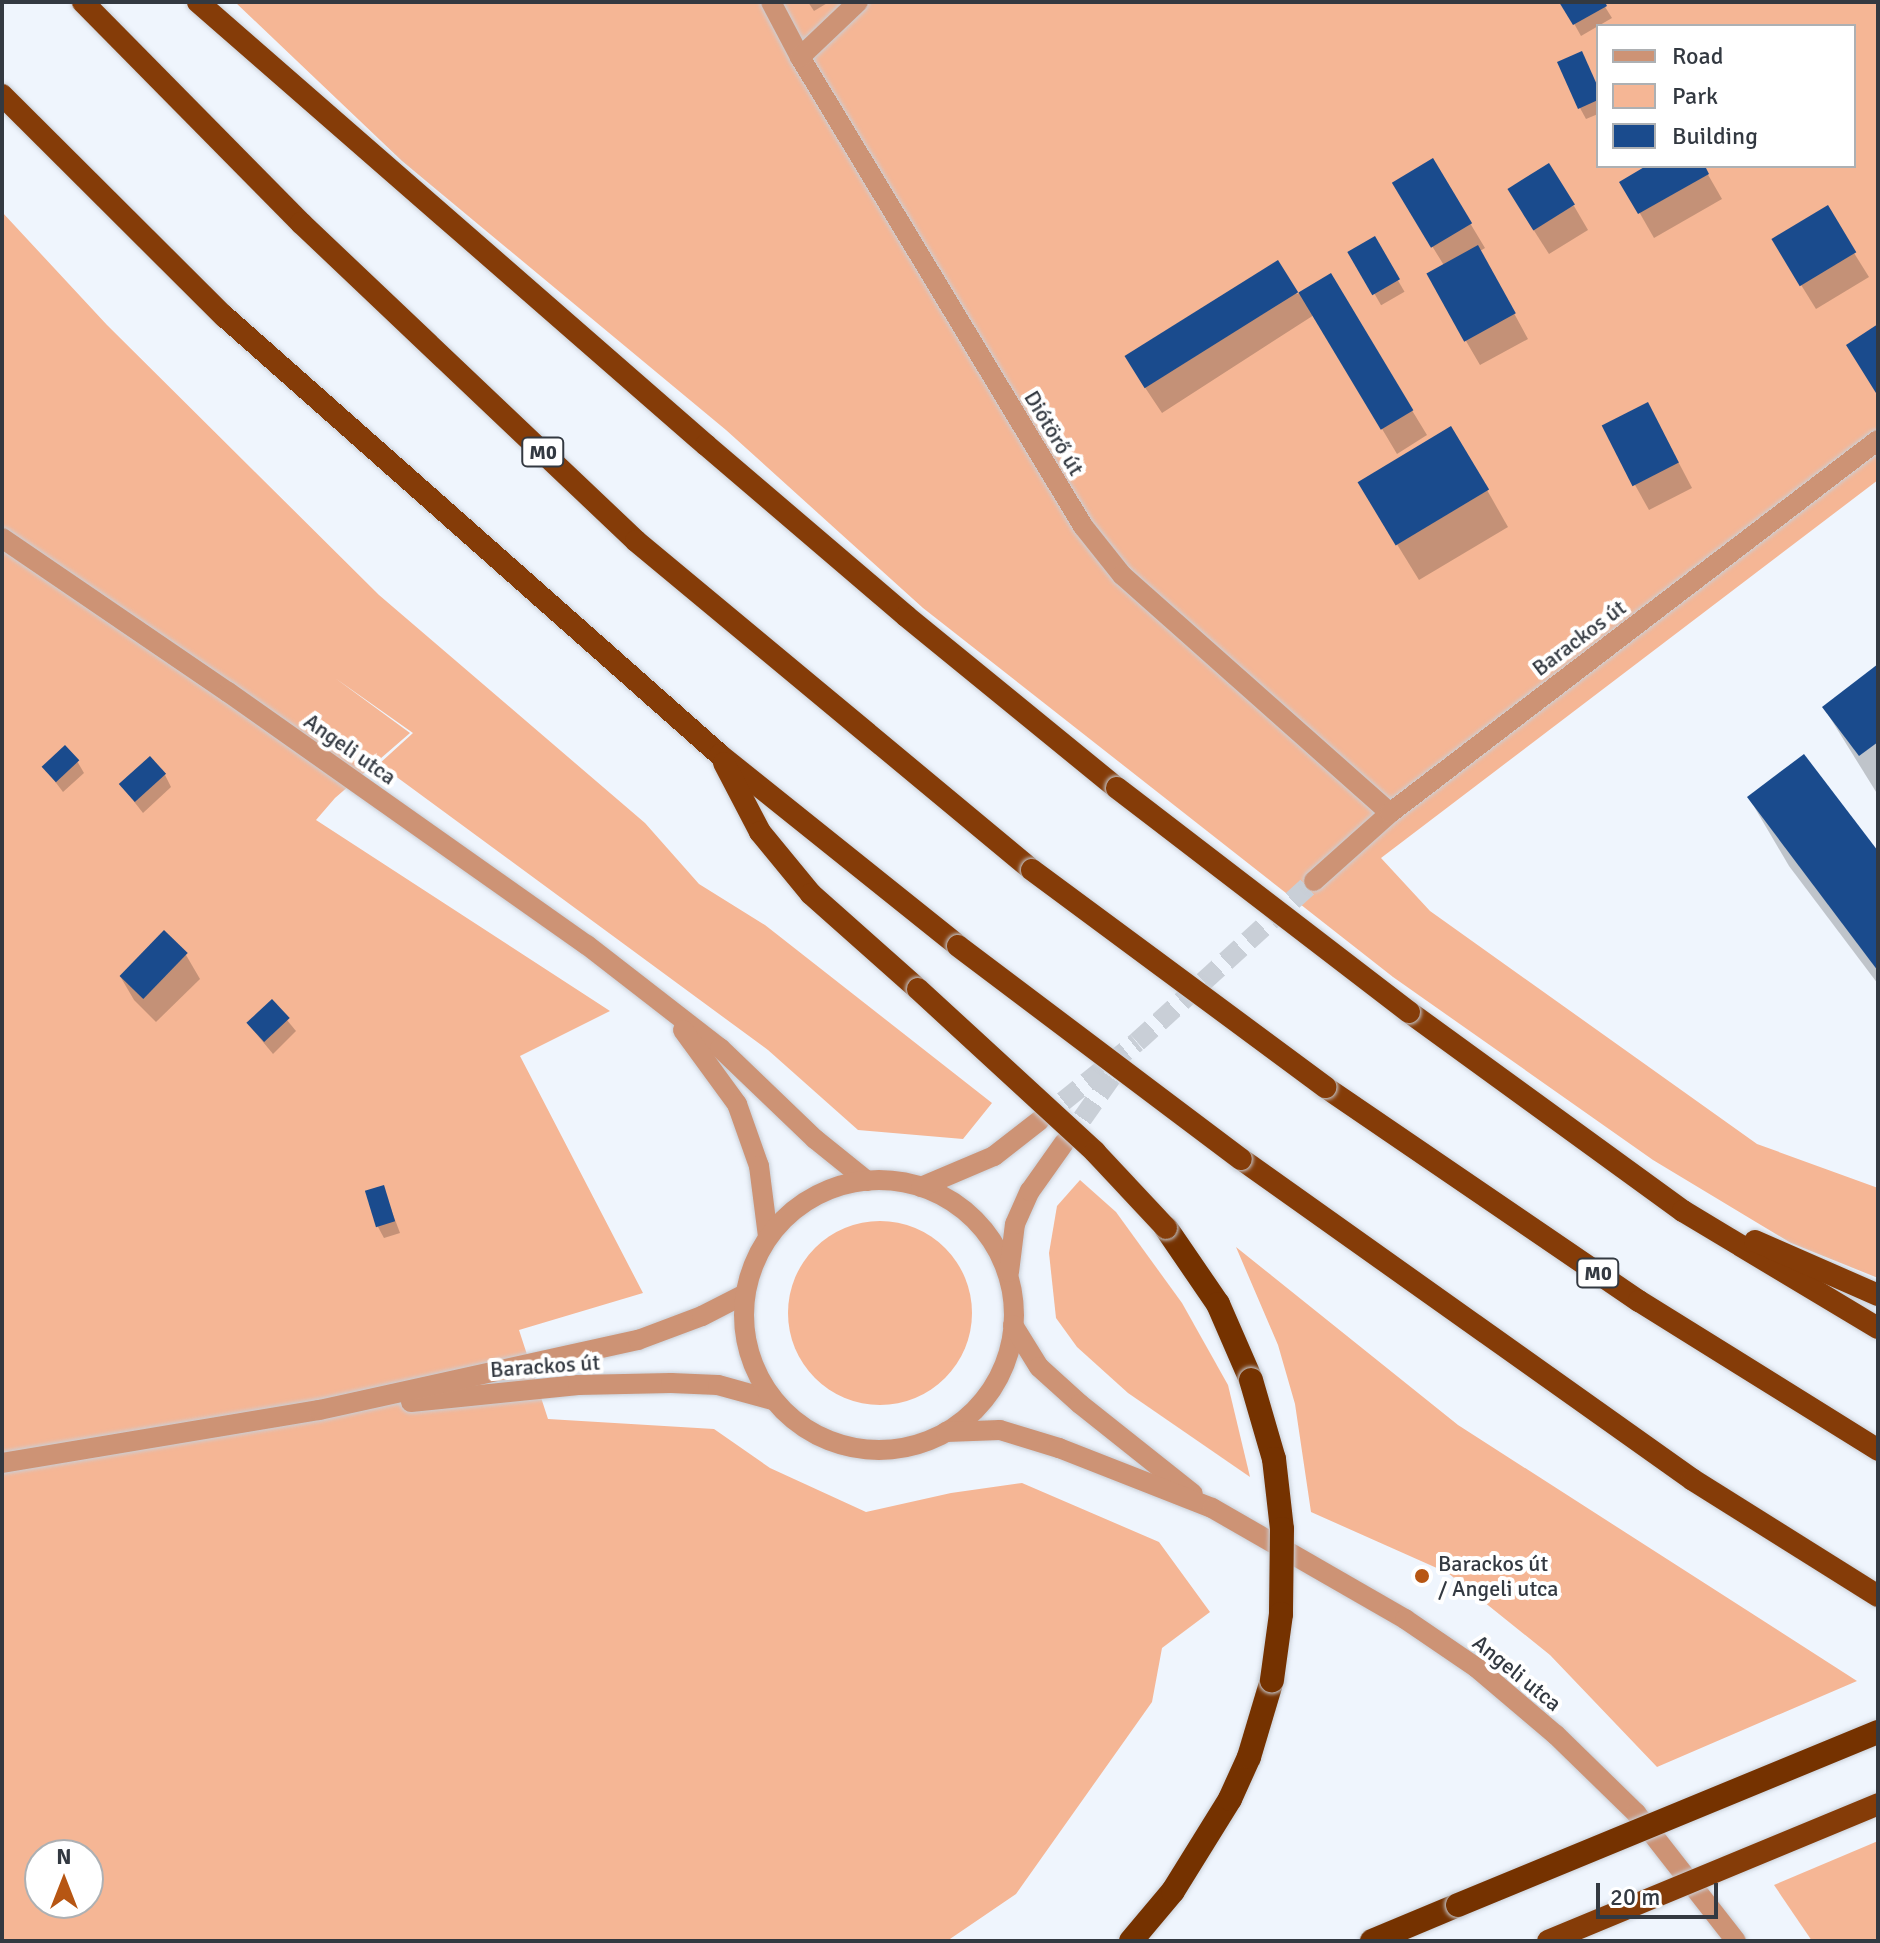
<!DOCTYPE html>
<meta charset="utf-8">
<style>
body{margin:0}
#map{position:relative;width:1880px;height:1943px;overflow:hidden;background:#eff5fd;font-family:Signika,sans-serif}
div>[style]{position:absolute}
.green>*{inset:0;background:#f5b695}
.round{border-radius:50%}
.shadow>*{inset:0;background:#0003;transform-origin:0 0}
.building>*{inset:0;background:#1a4b8d;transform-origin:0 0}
.tertiary-tunnel>*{height:20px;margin-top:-10px;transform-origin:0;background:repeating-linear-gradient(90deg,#c9cfd7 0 20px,transparent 0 30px)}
.roads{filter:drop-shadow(0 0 2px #c9cfd7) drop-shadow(0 0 2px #c9cfd7)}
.minor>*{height:20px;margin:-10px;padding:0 10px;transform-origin:10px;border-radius:10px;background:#cd9375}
.tertiary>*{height:20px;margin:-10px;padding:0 10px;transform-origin:10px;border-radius:10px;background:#cd9375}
.tertiary>.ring{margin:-10px;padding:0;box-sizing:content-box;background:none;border:20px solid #cd9375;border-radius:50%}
.trunk>*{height:22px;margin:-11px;padding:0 11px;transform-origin:11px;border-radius:11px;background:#853c08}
.motorway>*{height:24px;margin:-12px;padding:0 12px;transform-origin:12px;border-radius:12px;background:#753200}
.bridges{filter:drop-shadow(0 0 2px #c9cfd7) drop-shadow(0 0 2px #c9cfd7)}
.trunk-bridge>*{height:22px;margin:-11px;padding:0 11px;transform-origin:11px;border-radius:11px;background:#853c08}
.motorway-bridge>*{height:24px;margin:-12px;padding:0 12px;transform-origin:12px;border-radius:12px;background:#753200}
.dots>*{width:22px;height:22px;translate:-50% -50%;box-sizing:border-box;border:4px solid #fff;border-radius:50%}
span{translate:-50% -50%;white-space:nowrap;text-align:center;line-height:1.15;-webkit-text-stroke:8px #fff;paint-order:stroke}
.shield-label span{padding:2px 6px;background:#fff;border:2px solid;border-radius:6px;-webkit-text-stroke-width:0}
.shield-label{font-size:20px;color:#333941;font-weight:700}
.street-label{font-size:22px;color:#333941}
.poi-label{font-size:22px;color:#333941}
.left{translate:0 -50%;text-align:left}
.frame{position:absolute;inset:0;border:4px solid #333941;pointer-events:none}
.legend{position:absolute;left:1596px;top:24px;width:260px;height:144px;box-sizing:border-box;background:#fff;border:2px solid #adb0b3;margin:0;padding:10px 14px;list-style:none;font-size:24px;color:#333941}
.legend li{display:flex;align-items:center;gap:16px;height:40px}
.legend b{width:40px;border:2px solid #adb0b3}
.north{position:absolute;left:24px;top:1839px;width:80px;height:80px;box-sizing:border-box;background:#fff;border:2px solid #adb0b3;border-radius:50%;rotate:0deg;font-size:22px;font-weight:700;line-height:32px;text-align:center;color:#333941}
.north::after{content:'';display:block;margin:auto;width:28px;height:36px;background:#b75613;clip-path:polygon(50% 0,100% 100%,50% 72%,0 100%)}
.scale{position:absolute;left:1596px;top:1883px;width:122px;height:36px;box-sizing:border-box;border:4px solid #333941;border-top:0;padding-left:10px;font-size:24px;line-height:28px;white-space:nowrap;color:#333941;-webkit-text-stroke:6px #fff;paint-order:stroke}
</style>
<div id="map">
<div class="green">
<div style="clip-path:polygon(evenodd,235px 2px,1878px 2px,1878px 480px,1381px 858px,1430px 911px,1757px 1144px,1878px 1188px,1878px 1278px,1791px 1243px,1653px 1160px,1393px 977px,923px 608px,726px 430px,402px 161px,235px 2px,1598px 26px,1854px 26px,1854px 166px,1598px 166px,1598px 26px)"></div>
<div style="clip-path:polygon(evenodd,2px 212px,107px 325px,379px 595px,645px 823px,699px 884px,765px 925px,992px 1103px,963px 1139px,858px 1130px,768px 1050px,379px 764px,413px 733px,335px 678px,410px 733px,335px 798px,316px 820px,610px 1011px,520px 1056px,643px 1293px,519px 1330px,548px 1419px,714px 1429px,770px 1468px,866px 1512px,951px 1493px,1022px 1483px,1159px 1542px,1210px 1612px,1162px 1648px,1152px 1702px,1016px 1894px,947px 1941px,2px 1941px,2px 212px,40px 1855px,88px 1855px,88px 1903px,40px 1903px,40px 1855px)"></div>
<div style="clip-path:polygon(1080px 1180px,1116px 1212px,1182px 1303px,1228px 1385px,1250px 1477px,1128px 1393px,1077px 1347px,1056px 1318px,1049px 1253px,1057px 1206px)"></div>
<div class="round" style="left:788px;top:1221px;width:184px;height:184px"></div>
<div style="clip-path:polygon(1236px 1247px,1458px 1425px,1857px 1681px,1657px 1767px,1550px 1655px,1448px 1573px,1311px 1512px,1295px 1404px,1278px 1345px)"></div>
<div style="clip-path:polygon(1878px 1841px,1878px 1941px,1812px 1941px,1774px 1885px)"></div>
</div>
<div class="shadow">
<div style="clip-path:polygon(808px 2px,829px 2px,814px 11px)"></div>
<div style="clip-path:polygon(1562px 2px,1602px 2px,1612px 18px,1581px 36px)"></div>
<div style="clip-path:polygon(1598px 88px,1598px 114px,1586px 119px,1580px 108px)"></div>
<div style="clip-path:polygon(1432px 160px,1485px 248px,1480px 251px,1528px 339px,1480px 365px,1466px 341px,1445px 267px,1408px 207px)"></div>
<div style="clip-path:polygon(1650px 166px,1703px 166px,1722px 199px,1654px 238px,1622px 182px)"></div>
<div style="clip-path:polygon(1574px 206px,1588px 230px,1549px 254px,1524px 215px)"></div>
<div style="left:1374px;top:239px;width:61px;height:27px;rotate:60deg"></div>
<div style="clip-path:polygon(1854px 253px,1869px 277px,1816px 309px,1788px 264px)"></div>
<div style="clip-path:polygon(1277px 263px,1297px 294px,1330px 276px,1427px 435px,1397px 454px,1314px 315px,1162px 413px,1142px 383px)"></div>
<div style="clip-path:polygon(1661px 429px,1692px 488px,1649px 510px,1635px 485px)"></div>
<div style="clip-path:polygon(1487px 490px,1508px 527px,1419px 580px,1382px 520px)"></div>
<div style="clip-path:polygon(1878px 667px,1878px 795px,1824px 708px)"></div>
<div style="clip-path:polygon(77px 761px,84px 773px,63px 792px,44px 767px)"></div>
<div style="clip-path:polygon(165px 775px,171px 787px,143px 813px,121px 785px)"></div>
<div style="clip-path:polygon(1749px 798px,1878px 855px,1878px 984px,1789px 866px)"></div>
<div style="clip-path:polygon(186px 955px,200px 979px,156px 1022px,134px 1000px,120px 976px)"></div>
<div style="clip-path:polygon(272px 1002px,296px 1031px,273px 1054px,249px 1025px)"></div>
<div style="clip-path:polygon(383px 1188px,400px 1233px,384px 1238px,378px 1227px)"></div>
</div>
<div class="building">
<div style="clip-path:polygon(1559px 2px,1605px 2px,1607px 6px,1573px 25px)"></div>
<div style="clip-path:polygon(1582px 51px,1598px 87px,1598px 100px,1578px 109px,1557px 62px)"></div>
<div style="left:1433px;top:158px;width:76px;height:48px;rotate:59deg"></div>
<div style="left:1549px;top:163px;width:49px;height:49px;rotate:58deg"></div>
<div style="clip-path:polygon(1646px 166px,1705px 166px,1709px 174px,1638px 214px,1619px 182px)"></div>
<div style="left:1828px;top:205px;width:55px;height:66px;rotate:59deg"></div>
<div style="left:1375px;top:236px;width:50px;height:32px;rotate:60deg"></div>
<div style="left:1478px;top:245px;width:78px;height:59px;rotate:61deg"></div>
<div style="left:1278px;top:260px;width:38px;height:181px;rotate:58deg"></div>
<div style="left:1331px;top:273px;width:160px;height:38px;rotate:59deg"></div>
<div style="clip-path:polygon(1878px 324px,1878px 392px,1876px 393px,1846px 345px)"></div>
<div style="left:1648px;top:402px;width:68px;height:52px;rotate:63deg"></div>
<div style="left:1451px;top:426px;width:74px;height:109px;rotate:59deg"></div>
<div style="clip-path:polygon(1878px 664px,1878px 742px,1859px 756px,1822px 707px)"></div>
<div style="left:65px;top:745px;width:21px;height:32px;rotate:47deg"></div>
<div style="clip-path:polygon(1804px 754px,1878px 851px,1878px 971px,1747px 797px)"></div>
<div style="left:150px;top:756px;width:24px;height:42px;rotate:48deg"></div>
<div style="left:164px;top:930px;width:33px;height:64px;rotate:44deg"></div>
<div style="left:272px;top:999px;width:26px;height:35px;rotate:47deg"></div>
<div style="left:384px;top:1185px;width:38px;height:20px;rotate:73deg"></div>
</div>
<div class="tertiary-tunnel">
<div style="left:1040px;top:1120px;width:124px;rotate:-38.8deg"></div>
<div style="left:1137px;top:1042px;width:239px;rotate:-42.3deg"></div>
<div style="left:1065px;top:1143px;width:95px;rotate:-54.8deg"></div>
</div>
<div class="roads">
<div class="minor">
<div style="left:771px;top:2px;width:62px;rotate:62.2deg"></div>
<div style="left:800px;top:57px;width:548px;rotate:58.89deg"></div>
<div style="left:1083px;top:526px;width:63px;rotate:51.5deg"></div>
<div style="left:1122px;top:575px;width:358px;rotate:41.6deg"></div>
<div style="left:800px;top:57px;width:80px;rotate:-43.5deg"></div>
<div style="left:411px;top:1402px;width:168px;rotate:-5.8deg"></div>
<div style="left:578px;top:1385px;width:93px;rotate:-1.2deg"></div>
<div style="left:671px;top:1383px;width:47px;rotate:2.4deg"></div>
<div style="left:718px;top:1385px;width:56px;rotate:15.5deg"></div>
<div style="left:2px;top:1463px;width:321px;rotate:-9.5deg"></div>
<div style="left:319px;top:1410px;width:327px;rotate:-12.4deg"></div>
<div style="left:638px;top:1340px;width:68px;rotate:-20.6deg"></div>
<div style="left:702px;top:1316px;width:48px;rotate:-27.1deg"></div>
</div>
<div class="tertiary">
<div style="left:2px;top:538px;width:273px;rotate:34.3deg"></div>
<div style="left:228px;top:692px;width:439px;rotate:35.2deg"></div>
<div style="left:587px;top:945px;width:168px;rotate:37.8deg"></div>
<div style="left:720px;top:1048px;width:132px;rotate:43.8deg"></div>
<div style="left:815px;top:1139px;width:67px;rotate:38.9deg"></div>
<div style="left:1314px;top:881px;width:102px;rotate:-41.8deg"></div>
<div style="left:1390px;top:813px;width:614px;rotate:-37.39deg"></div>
<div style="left:683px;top:1030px;width:92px;rotate:53.9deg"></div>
<div style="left:737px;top:1104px;width:66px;rotate:70.5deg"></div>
<div style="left:759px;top:1166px;width:71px;rotate:82.7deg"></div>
<div class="ring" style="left:744px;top:1180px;width:250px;height:250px"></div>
<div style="left:921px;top:1187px;width:79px;rotate:-23deg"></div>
<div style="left:994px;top:1156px;width:58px;rotate:-38deg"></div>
<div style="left:1009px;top:1272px;width:48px;rotate:-82.9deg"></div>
<div style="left:1015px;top:1224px;width:36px;rotate:-66deg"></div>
<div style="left:1030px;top:1191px;width:59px;rotate:-54.7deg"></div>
<div style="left:1013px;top:1325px;width:49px;rotate:58.2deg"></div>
<div style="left:1039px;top:1367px;width:55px;rotate:42.1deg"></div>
<div style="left:1080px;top:1404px;width:144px;rotate:38.5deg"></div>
<div style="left:946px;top:1432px;width:54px;rotate:-2.1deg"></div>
<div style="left:1000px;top:1430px;width:62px;rotate:17deg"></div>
<div style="left:1059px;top:1448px;width:164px;rotate:21.4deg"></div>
<div style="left:1212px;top:1508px;width:223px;rotate:29.9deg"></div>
<div style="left:1405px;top:1619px;width:87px;rotate:34.2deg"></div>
<div style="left:1477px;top:1668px;width:104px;rotate:40.3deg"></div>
<div style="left:1556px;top:1735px;width:112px;rotate:44.3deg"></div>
<div style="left:1636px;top:1813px;width:162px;rotate:52deg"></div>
</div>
<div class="trunk">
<div style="left:83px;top:2px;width:310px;rotate:45.4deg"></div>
<div style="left:301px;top:223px;width:462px;rotate:43.5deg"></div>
<div style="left:636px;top:541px;width:515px;rotate:39.72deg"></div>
<div style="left:198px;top:2px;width:674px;rotate:41.09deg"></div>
<div style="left:706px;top:445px;width:263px;rotate:40.5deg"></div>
<div style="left:906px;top:616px;width:272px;rotate:39.2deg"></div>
<div style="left:2px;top:95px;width:313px;rotate:44.9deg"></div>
<div style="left:224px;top:316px;width:662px;rotate:41.51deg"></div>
<div style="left:720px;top:755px;width:305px;rotate:38.7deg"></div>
<div style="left:724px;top:763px;width:78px;rotate:62.4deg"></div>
<div style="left:760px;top:832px;width:80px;rotate:50.6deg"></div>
<div style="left:811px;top:894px;width:143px;rotate:41.6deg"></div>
<div style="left:1409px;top:1012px;width:339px;rotate:36deg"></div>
<div style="left:1683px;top:1211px;width:227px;rotate:31deg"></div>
<div style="left:1325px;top:1087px;width:380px;rotate:34.3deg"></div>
<div style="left:1639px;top:1301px;width:282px;rotate:31.9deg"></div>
<div style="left:1241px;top:1159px;width:554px;rotate:35.38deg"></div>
<div style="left:1693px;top:1480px;width:218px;rotate:32.1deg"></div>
<div style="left:1755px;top:1241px;width:134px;rotate:23.7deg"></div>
</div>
<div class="motorway">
<div style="left:1166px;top:1228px;width:92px;rotate:55.6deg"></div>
<div style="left:1218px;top:1304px;width:83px;rotate:66.5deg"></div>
<div style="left:1131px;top:1941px;width:65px;rotate:-50deg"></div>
<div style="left:1173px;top:1891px;width:108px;rotate:-58.2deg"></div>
<div style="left:1230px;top:1799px;width:46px;rotate:-65.7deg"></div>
<div style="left:1249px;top:1757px;width:80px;rotate:-73.4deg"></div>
<div style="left:1372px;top:1941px;width:93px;rotate:-22.7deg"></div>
</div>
</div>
<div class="bridges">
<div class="trunk-bridge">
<div style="left:1117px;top:788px;width:368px;rotate:37.5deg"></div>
<div style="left:1032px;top:870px;width:365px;rotate:36.5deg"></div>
<div style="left:958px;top:946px;width:354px;rotate:37deg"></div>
<div style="left:918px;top:989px;width:241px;rotate:42.6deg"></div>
<div style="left:1095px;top:1152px;width:104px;rotate:46.9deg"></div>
<div style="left:1548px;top:1941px;width:357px;rotate:-22.5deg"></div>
</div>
<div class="motorway-bridge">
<div style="left:1251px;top:1380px;width:82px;rotate:73.8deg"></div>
<div style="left:1274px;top:1459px;width:70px;rotate:83.5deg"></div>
<div style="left:1282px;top:1529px;width:85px;rotate:90.7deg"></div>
<div style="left:1281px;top:1614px;width:67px;rotate:97.8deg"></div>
<div style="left:1458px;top:1905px;width:454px;rotate:-22.4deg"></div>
</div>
</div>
<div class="dots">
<div style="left:1422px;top:1576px;background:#b75613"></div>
</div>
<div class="shield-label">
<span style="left:543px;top:452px">M0</span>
<span style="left:1598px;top:1273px">M0</span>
</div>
<div class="street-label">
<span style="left:1054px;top:433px;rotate:59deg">Diótörő út</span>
<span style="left:1579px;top:638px;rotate:-37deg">Barackos út</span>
<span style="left:350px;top:749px;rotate:35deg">Angeli utca</span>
<span style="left:545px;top:1366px;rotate:-4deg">Barackos út</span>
<span style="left:1517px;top:1673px;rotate:39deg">Angeli utca</span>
</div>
<div class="poi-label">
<span class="left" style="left:1438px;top:1576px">Barackos út<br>/ Angeli utca</span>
</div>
<div class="frame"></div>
<ul class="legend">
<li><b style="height:10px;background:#cd9375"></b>Road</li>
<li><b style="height:22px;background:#f5b695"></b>Park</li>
<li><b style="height:22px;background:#1a4b8d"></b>Building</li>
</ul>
<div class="north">N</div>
<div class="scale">20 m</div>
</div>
